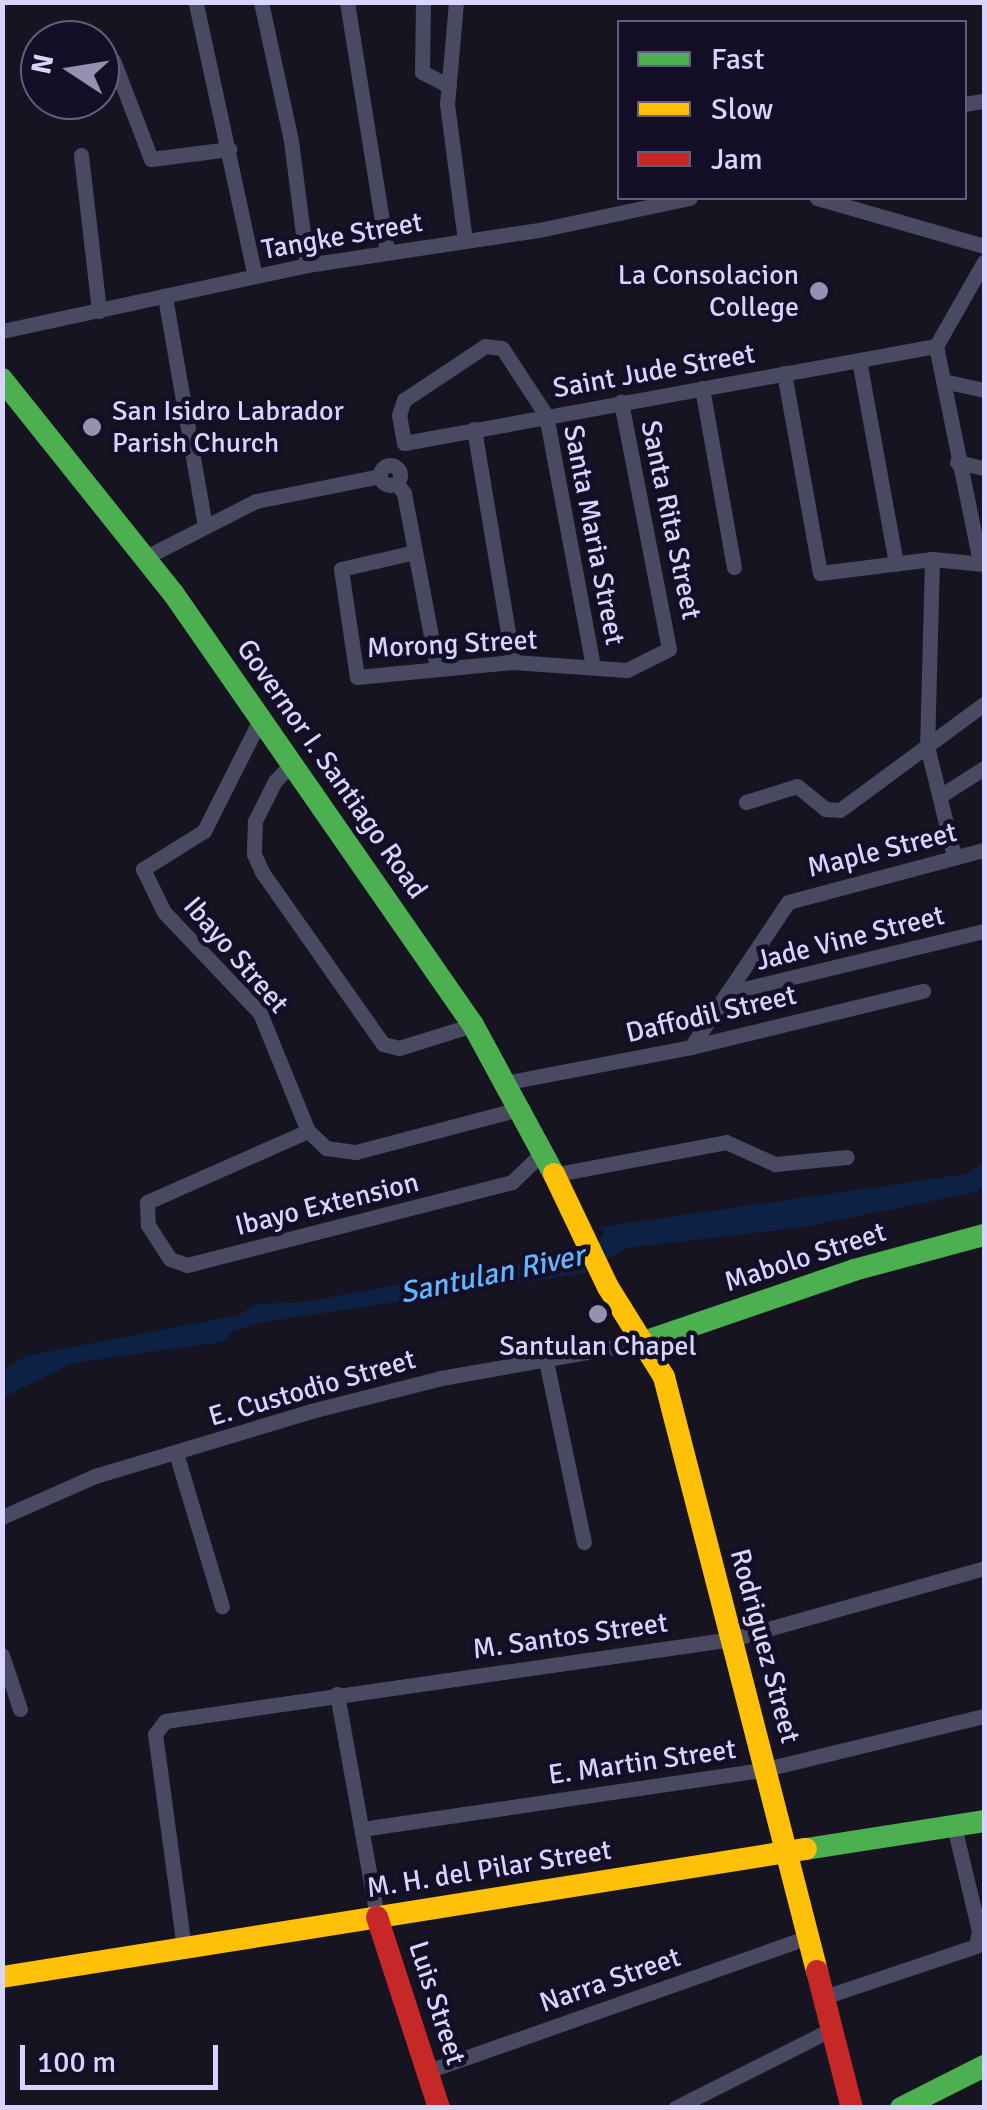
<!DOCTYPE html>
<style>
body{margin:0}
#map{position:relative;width:987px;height:2110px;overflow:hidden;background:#161421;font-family:Signika,sans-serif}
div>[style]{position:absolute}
.water>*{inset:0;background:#0d2144}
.street>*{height:15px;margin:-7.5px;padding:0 7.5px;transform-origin:7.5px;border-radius:7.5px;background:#4a4962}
.street>.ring{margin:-7.5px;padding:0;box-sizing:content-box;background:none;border:15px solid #4a4962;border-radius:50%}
.fast>*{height:22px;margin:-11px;padding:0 11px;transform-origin:11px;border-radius:11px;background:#4caf50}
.slow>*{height:22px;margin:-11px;padding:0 11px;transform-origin:11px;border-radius:11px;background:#ffc107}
.jam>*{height:22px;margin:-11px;padding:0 11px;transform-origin:11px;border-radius:11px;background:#c62828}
.dots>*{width:28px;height:28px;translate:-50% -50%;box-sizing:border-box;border:5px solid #130f26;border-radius:50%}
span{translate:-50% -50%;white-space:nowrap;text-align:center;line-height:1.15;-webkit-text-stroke:9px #130f26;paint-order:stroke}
.street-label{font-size:28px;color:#d9d4ff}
.poi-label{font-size:28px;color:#d9d4ff}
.right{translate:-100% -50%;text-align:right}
.left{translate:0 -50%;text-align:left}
.water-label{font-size:30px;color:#62b6ff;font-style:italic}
.frame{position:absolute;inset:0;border:5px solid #d9d4ff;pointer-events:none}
.legend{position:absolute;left:617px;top:20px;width:350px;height:180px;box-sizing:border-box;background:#130f26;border:2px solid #625e7d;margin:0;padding:12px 18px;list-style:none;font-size:30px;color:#d9d4ff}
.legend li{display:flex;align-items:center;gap:20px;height:50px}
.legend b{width:50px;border:2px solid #625e7d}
.north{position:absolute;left:20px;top:20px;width:100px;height:100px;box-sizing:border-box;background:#130f26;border:2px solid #625e7d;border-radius:50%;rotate:282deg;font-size:28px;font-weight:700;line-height:40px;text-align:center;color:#d9d4ff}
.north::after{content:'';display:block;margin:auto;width:35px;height:45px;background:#9591b1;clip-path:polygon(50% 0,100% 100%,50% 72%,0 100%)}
.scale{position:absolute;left:20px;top:2045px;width:198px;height:45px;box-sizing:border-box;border:5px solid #d9d4ff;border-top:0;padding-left:12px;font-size:30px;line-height:35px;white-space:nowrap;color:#d9d4ff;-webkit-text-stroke:8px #130f26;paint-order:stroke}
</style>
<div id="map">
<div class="water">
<div style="clip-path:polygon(984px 1162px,984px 1187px,976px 1192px,804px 1227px,627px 1248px,584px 1273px,259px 1323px,233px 1331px,222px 1342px,73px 1363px,3px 1397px,3px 1371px,26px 1356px,239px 1315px,256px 1304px,302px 1302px,573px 1254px,597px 1243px,604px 1233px,600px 1227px,966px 1174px)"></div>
</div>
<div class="street">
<div style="left:261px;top:2px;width:142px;rotate:77.8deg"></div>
<div style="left:291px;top:141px;width:125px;rotate:82.6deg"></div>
<div style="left:347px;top:2px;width:253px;rotate:80.9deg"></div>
<div style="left:423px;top:2px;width:70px;rotate:90.8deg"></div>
<div style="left:422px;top:72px;width:30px;rotate:27deg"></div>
<div style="left:456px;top:2px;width:102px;rotate:95deg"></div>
<div style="left:447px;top:104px;width:137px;rotate:82.5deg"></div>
<div style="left:196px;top:4px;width:278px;rotate:77.8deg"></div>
<div style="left:113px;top:60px;width:106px;rotate:69deg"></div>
<div style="left:151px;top:159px;width:79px;rotate:-7.3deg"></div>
<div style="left:964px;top:104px;width:20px;rotate:-9deg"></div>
<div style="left:81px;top:155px;width:157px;rotate:83.4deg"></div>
<div style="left:817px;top:198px;width:174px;rotate:16deg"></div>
<div style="left:165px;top:297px;width:232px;rotate:80.1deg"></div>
<div style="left:2px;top:331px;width:312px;rotate:-12.2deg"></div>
<div style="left:307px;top:265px;width:235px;rotate:-8.6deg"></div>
<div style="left:539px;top:230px;width:154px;rotate:-12deg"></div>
<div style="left:859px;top:360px;width:207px;rotate:79.7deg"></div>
<div style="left:784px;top:373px;width:203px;rotate:79.8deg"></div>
<div style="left:820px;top:573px;width:113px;rotate:-7.1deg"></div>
<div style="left:932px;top:559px;width:52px;rotate:5.5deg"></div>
<div style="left:943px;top:381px;width:42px;rotate:12.4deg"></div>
<div style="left:702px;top:388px;width:182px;rotate:79.9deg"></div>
<div style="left:474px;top:429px;width:236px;rotate:80.5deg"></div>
<div style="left:404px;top:443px;width:541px;rotate:-10.33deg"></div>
<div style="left:404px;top:443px;width:28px;rotate:-100deg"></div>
<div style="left:399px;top:415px;width:16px;rotate:-72deg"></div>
<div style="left:404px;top:400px;width:97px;rotate:-33.7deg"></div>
<div style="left:485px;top:346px;width:17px;rotate:7deg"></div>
<div style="left:502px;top:348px;width:80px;rotate:56.7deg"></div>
<div style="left:546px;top:415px;width:254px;rotate:79.4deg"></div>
<div style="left:957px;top:462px;width:28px;rotate:13deg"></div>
<div class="ring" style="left:380px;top:465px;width:5px;height:5px"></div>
<div style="left:396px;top:483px;width:13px;rotate:51deg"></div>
<div style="left:404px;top:493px;width:178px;rotate:79.3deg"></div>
<div style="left:415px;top:552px;width:76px;rotate:167.1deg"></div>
<div style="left:341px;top:569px;width:109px;rotate:81.6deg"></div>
<div style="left:357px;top:677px;width:157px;rotate:-5.5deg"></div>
<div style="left:513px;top:662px;width:114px;rotate:4deg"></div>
<div style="left:627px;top:670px;width:47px;rotate:-26.6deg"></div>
<div style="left:669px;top:649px;width:252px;rotate:-101deg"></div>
<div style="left:146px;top:557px;width:123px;rotate:-27deg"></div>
<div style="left:256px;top:501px;width:126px;rotate:-11.4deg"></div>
<div style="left:932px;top:559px;width:187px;rotate:91.5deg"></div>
<div style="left:927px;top:746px;width:113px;rotate:76.2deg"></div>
<div style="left:980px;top:562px;width:220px;rotate:-101.5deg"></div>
<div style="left:936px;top:346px;width:97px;rotate:-60.3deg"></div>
<div style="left:261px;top:718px;width:127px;rotate:116.8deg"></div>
<div style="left:204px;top:831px;width:72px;rotate:148.1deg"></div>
<div style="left:143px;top:869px;width:48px;rotate:64deg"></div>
<div style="left:164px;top:912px;width:139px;rotate:46.5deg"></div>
<div style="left:260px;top:1013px;width:127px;rotate:67.9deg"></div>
<div style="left:308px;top:1131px;width:25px;rotate:43deg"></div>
<div style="left:326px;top:1148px;width:30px;rotate:8deg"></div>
<div style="left:356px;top:1152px;width:172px;rotate:-14.8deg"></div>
<div style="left:293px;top:762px;width:26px;rotate:133deg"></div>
<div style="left:275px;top:781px;width:45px;rotate:116.6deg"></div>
<div style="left:255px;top:821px;width:33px;rotate:92deg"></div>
<div style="left:254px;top:854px;width:20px;rotate:66deg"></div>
<div style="left:262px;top:872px;width:210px;rotate:54.9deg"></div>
<div style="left:383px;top:1044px;width:16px;rotate:14deg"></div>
<div style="left:399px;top:1048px;width:77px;rotate:-17.3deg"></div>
<div style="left:940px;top:796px;width:52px;rotate:-32.5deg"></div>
<div style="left:746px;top:802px;width:53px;rotate:-17.4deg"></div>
<div style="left:797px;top:786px;width:36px;rotate:39deg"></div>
<div style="left:825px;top:809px;width:15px;rotate:4deg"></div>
<div style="left:840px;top:810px;width:179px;rotate:-36.4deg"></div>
<div style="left:727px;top:993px;width:264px;rotate:-13.6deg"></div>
<div style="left:691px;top:1047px;width:174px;rotate:-56.2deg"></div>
<div style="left:788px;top:902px;width:203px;rotate:-14.9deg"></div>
<div style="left:509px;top:1082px;width:185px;rotate:-10.9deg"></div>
<div style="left:691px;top:1047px;width:239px;rotate:-13.6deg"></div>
<div style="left:308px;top:1131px;width:176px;rotate:156.2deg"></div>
<div style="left:147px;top:1202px;width:23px;rotate:88deg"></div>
<div style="left:148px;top:1225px;width:40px;rotate:57.1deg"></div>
<div style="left:170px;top:1259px;width:18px;rotate:19deg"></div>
<div style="left:187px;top:1265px;width:335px;rotate:-14.3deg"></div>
<div style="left:512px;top:1182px;width:43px;rotate:-44.1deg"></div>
<div style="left:552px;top:1175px;width:177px;rotate:-10.7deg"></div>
<div style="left:726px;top:1142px;width:54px;rotate:24.2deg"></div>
<div style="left:775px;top:1164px;width:72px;rotate:-5.6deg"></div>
<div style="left:545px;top:1356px;width:190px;rotate:78.2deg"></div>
<div style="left:176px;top:1453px;width:160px;rotate:73.3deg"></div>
<div style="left:2px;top:1517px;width:102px;rotate:-23.8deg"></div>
<div style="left:95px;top:1476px;width:226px;rotate:-16.7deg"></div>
<div style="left:311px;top:1411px;width:134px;rotate:-14.2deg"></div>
<div style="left:441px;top:1378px;width:206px;rotate:-10.1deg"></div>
<div style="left:2px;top:1655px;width:57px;rotate:71.6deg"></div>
<div style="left:337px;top:1694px;width:227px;rotate:79.8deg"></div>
<div style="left:362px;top:1829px;width:408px;rotate:-8.4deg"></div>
<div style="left:766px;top:1769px;width:224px;rotate:-13.7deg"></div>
<div style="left:184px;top:1948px;width:216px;rotate:-97.7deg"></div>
<div style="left:155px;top:1734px;width:16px;rotate:-52deg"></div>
<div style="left:165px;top:1721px;width:573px;rotate:-8.23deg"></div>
<div style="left:732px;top:1639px;width:262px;rotate:-15.7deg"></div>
<div style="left:824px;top:1997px;width:160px;rotate:-18.5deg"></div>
<div style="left:976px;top:1946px;width:15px;rotate:-79deg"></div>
<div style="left:979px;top:1931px;width:108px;rotate:-103.4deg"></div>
<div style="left:428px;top:2071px;width:403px;rotate:-19.4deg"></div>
<div style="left:675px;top:2108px;width:176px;rotate:-26.7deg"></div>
</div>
<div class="fast">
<div style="left:2px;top:379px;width:274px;rotate:51.4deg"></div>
<div style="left:173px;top:593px;width:526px;rotate:55.22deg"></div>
<div style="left:473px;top:1025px;width:170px;rotate:61.5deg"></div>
<div style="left:644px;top:1342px;width:222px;rotate:-18.9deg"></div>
<div style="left:854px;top:1270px;width:135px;rotate:-15.1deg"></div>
<div style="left:806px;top:1849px;width:180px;rotate:-8.9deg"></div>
<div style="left:901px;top:2108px;width:93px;rotate:-26.8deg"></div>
</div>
<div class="slow">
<div style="left:554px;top:1174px;width:125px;rotate:64.5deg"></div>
<div style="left:608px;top:1287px;width:106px;rotate:58.1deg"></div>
<div style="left:664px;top:1377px;width:613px;rotate:75.56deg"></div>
<div style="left:2px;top:1977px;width:814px;rotate:-9.05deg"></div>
</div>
<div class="jam">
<div style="left:377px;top:1917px;width:201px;rotate:72deg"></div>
<div style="left:817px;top:1971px;width:141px;rotate:75.7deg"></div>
</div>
<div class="dots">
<div style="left:819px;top:291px;background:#9591b1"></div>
<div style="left:92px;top:427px;background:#9591b1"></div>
<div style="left:598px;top:1314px;background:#9591b1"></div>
</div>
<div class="street-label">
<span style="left:342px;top:236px;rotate:-10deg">Tangke Street</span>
<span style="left:654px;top:371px;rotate:-10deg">Saint Jude Street</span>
<span style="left:671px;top:520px;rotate:78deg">Santa Rita Street</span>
<span style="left:594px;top:535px;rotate:79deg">Santa Maria Street</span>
<span style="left:452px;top:644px;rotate:-3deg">Morong Street</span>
<span style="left:332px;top:769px;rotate:55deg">Governor I. Santiago Road</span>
<span style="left:882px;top:850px;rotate:-14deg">Maple Street</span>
<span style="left:850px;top:938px;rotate:-14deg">Jade Vine Street</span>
<span style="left:236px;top:955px;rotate:49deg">Ibayo Street</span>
<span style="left:711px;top:1014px;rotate:-13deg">Daffodil Street</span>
<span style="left:327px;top:1204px;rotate:-14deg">Ibayo Extension</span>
<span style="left:805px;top:1257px;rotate:-18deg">Mabolo Street</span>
<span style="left:312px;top:1388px;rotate:-16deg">E. Custodio Street</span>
<span style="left:570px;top:1636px;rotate:-8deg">M. Santos Street</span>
<span style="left:765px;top:1646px;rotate:75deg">Rodriguez Street</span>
<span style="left:642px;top:1762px;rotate:-8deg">E. Martin Street</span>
<span style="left:489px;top:1869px;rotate:-9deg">M. H. del Pilar Street</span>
<span style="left:610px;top:1980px;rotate:-19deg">Narra Street</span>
<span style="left:437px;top:2003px;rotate:72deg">Luis Street</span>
</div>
<div class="poi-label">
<span class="right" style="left:799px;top:291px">La Consolacion<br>College</span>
<span class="left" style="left:112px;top:427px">San Isidro Labrador<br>Parish Church</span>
<span style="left:598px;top:1346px">Santulan Chapel</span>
</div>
<div class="water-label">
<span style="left:492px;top:1275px;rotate:-12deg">Santulan River</span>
</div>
<div class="frame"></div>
<ul class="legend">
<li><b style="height:12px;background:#4caf50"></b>Fast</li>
<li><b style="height:12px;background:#ffc107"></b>Slow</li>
<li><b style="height:12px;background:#c62828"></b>Jam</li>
</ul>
<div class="north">N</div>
<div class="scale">100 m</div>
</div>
